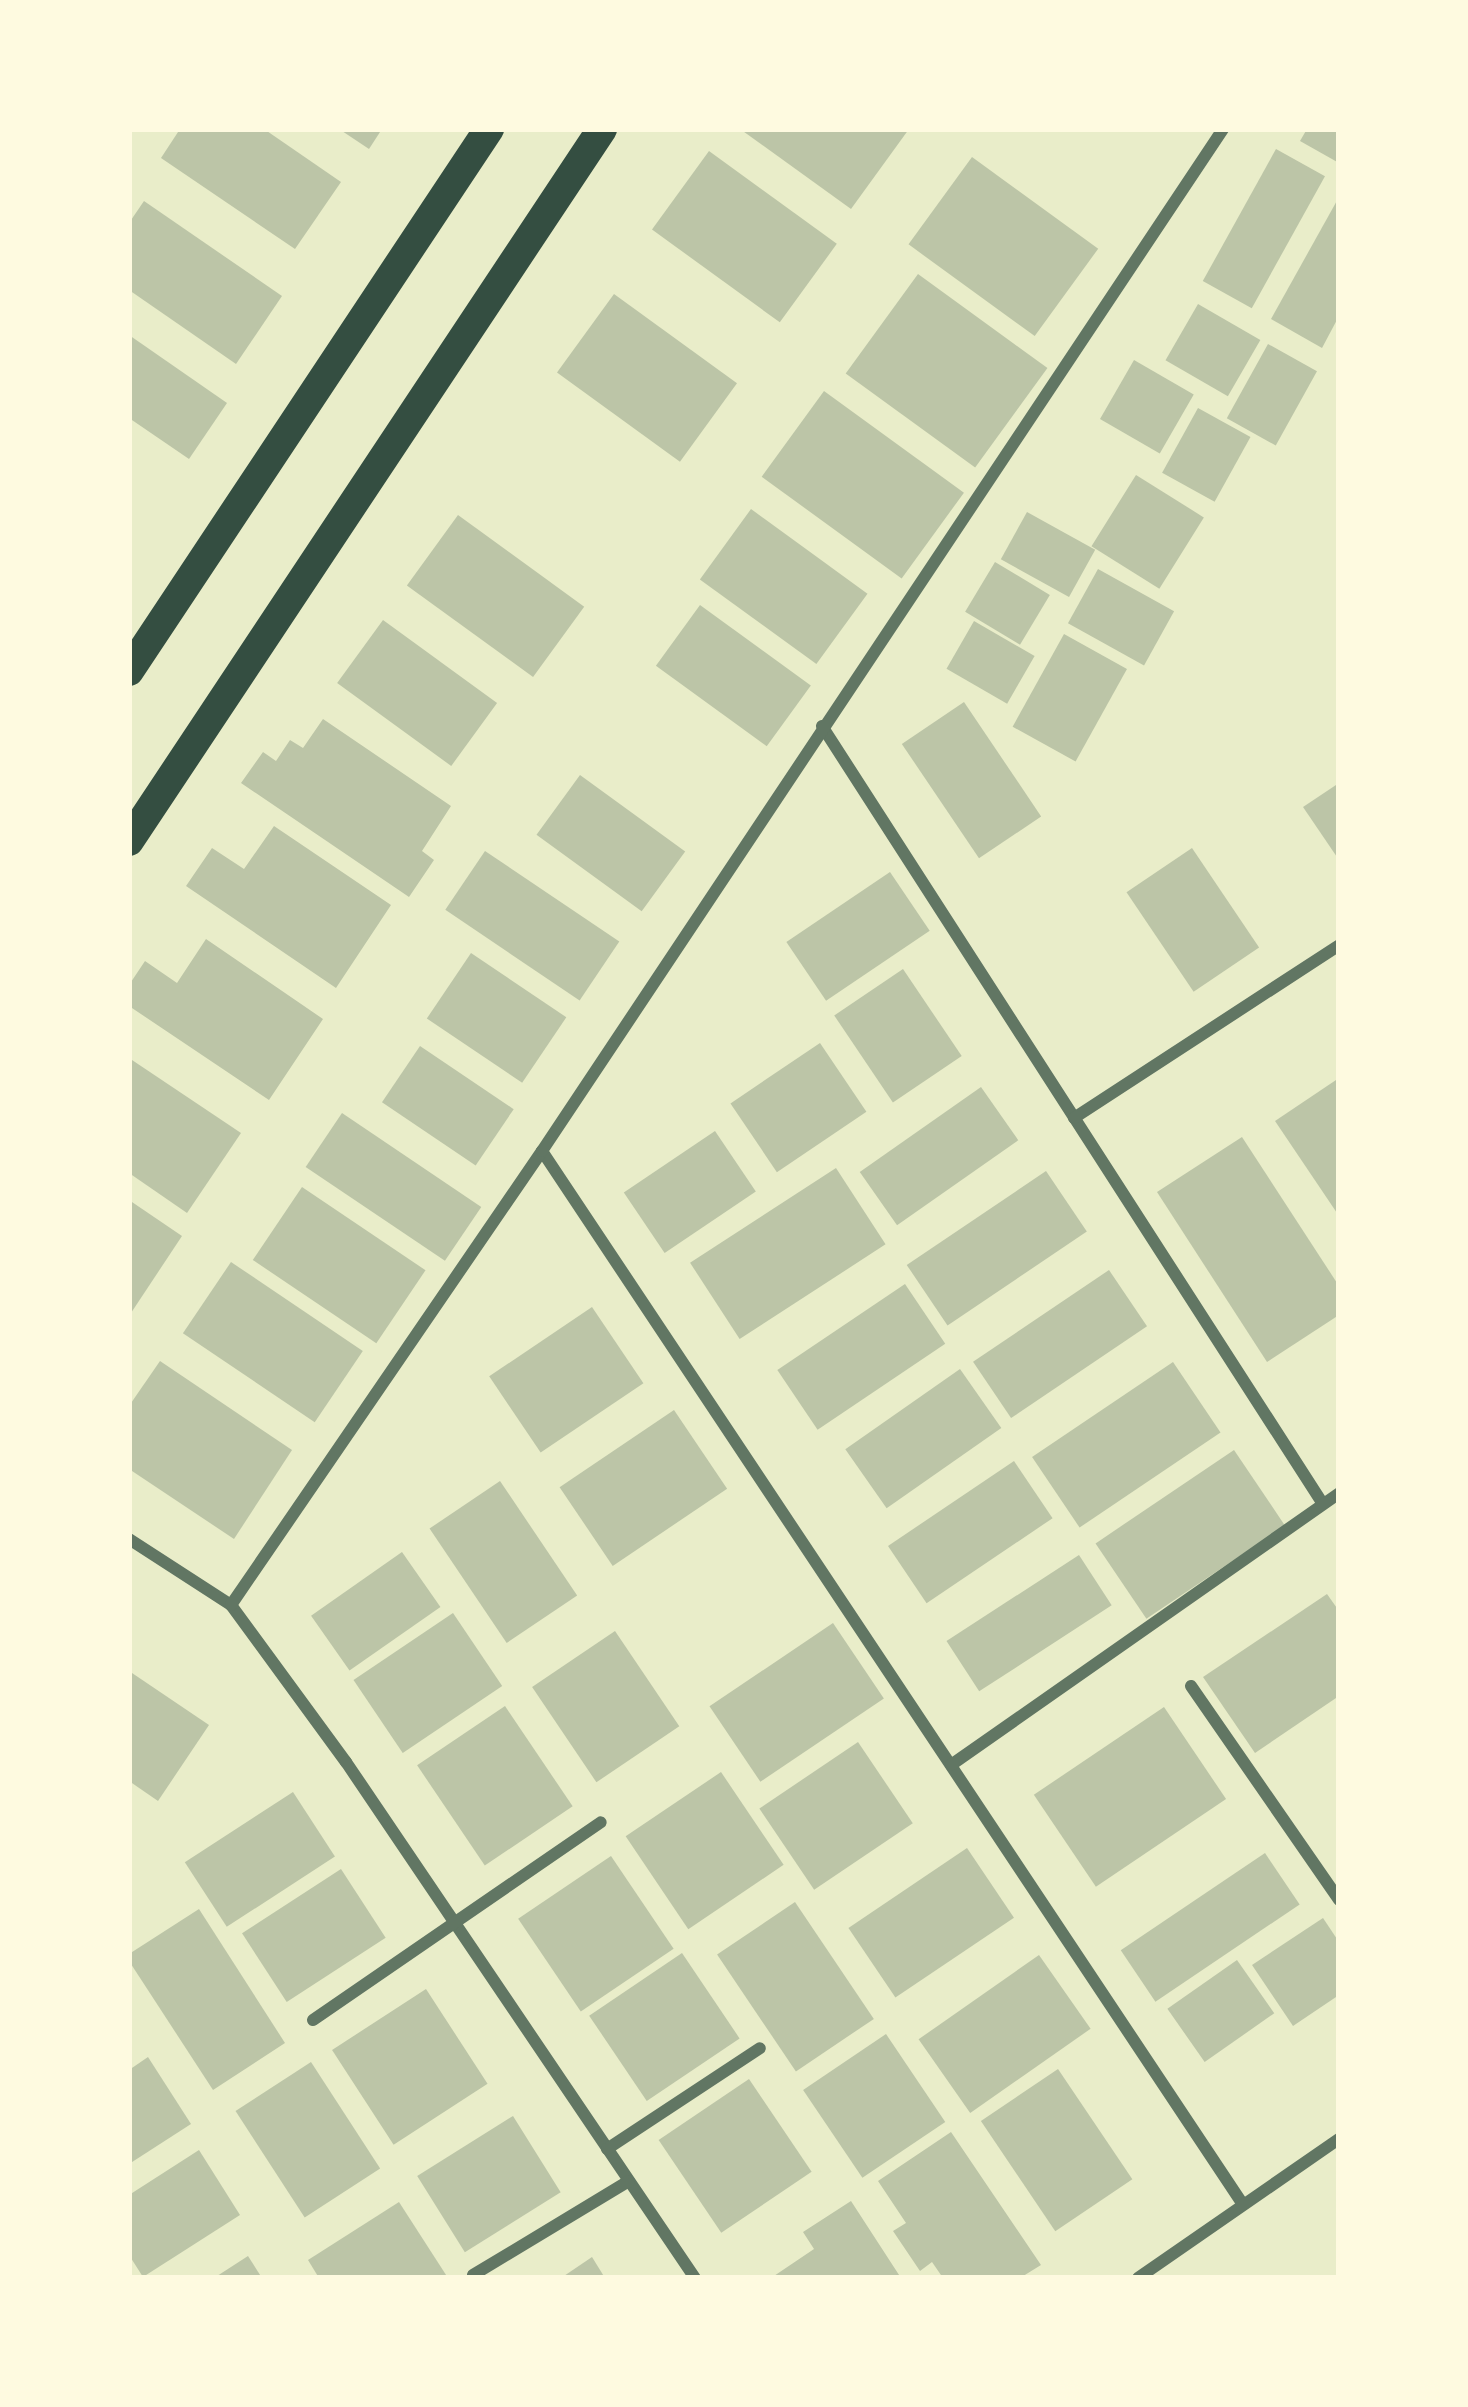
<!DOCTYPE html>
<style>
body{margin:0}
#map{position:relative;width:1468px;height:2407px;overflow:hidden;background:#e9edc9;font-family:Merriweather,serif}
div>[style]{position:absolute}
.building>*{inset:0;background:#bcc5a7;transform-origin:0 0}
.minor>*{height:12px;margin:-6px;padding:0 6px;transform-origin:6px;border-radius:6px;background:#617663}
.primary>*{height:30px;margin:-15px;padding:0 15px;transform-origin:15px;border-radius:15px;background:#344e41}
span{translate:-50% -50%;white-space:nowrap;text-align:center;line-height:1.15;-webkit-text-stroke:12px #fefae0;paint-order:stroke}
.frame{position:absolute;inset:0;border:132px solid #fefae0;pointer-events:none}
</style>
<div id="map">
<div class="building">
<div style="clip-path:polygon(180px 129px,264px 129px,341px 182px,295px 249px,161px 158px)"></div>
<div style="clip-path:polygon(339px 129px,382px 129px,369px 149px)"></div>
<div style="clip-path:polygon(740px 129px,909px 129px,851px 209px)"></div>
<div style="clip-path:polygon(1307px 129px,1339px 129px,1339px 163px,1300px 141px)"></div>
<div style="left:1276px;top:149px;width:56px;height:151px;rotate:29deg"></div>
<div style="left:709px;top:151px;width:158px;height:97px;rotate:36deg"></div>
<div style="left:972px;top:157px;width:156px;height:108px;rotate:36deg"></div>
<div style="clip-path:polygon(1339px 197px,1339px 316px,1322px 348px,1271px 319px)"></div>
<div style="clip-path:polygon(144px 201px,282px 296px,236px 364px,129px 290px,129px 223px)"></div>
<div style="left:918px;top:274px;width:160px;height:123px;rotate:36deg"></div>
<div style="left:614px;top:294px;width:152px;height:97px;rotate:36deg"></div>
<div style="left:1198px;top:304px;width:72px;height:65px;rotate:30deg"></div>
<div style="clip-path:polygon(129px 335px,227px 403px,189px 459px,129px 418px)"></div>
<div style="left:1268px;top:344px;width:56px;height:85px;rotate:29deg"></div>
<div style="left:1134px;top:360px;width:69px;height:68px;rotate:30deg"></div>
<div style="left:824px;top:391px;width:173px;height:106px;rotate:36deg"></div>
<div style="left:1198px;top:408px;width:60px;height:74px;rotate:29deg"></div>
<div style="left:1136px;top:475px;width:80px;height:84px;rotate:32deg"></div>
<div style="left:751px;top:509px;width:144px;height:87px;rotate:36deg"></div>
<div style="left:1027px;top:512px;width:78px;height:54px;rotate:29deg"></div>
<div style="left:458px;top:515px;width:156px;height:87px;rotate:36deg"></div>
<div style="left:995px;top:562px;width:64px;height:58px;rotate:31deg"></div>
<div style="left:1098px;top:569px;width:87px;height:62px;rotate:29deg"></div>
<div style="left:700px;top:605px;width:137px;height:75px;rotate:36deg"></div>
<div style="left:383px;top:620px;width:141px;height:78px;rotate:36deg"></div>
<div style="left:974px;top:621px;width:70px;height:55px;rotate:30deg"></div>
<div style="left:1064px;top:634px;width:72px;height:106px;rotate:29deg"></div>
<div style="left:964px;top:702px;width:138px;height:75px;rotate:56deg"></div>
<div style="clip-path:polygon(323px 719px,451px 806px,422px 851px,434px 860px,409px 897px,241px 783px,263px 752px,276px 761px,290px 740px,303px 748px)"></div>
<div style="left:580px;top:775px;width:130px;height:74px;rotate:36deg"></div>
<div style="clip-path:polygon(1339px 783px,1339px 860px,1303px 807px)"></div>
<div style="clip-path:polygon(274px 826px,391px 905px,336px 988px,186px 886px,212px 848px,244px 869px)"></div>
<div style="left:1192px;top:848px;width:120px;height:79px;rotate:56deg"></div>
<div style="left:485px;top:851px;width:162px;height:71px;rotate:34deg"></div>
<div style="left:890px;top:872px;width:71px;height:125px;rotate:56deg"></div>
<div style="clip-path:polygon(206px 939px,323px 1019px,269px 1100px,129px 1006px,129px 985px,145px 961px,177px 983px)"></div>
<div style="left:471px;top:953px;width:115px;height:79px;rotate:34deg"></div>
<div style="left:903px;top:969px;width:105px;height:83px;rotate:56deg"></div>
<div style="left:820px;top:1043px;width:83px;height:108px;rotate:56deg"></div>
<div style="left:420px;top:1046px;width:113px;height:68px;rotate:34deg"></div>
<div style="clip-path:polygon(129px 1058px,241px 1133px,187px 1213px,129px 1173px)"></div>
<div style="clip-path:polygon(1339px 1078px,1339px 1216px,1275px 1121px)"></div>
<div style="left:981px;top:1087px;width:65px;height:148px;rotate:55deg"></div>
<div style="left:342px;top:1113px;width:168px;height:65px;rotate:34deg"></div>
<div style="left:715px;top:1131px;width:73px;height:110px;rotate:56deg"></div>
<div style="clip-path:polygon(1242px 1137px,1339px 1286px,1339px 1315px,1267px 1362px,1157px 1192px)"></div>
<div style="left:836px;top:1168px;width:91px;height:174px;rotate:57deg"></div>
<div style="left:1046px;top:1171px;width:73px;height:168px;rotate:56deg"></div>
<div style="left:302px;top:1187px;width:149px;height:88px;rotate:34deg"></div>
<div style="clip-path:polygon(129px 1200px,182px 1236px,129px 1316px)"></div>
<div style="left:231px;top:1262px;width:159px;height:86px;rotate:34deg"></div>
<div style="left:1109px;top:1270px;width:68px;height:164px;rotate:56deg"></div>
<div style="left:905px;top:1284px;width:72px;height:154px;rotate:56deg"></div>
<div style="left:592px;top:1307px;width:92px;height:124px;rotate:56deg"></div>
<div style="clip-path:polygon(160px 1361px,292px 1450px,234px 1539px,129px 1469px,129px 1406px)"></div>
<div style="left:1173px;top:1362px;width:85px;height:170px;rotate:56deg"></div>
<div style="left:960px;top:1369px;width:72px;height:140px;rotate:55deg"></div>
<div style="left:674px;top:1410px;width:95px;height:138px;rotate:56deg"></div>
<div style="left:1234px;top:1450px;width:91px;height:167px;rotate:56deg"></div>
<div style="left:1014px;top:1461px;width:69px;height:152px;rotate:56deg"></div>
<div style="left:500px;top:1481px;width:138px;height:85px;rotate:56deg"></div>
<div style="left:402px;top:1552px;width:67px;height:111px;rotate:55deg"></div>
<div style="left:1079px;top:1555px;width:60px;height:158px;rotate:57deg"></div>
<div style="clip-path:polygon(1327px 1594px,1339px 1611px,1339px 1696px,1255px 1753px,1203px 1677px)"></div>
<div style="left:453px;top:1613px;width:88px;height:120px;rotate:56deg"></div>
<div style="left:833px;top:1623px;width:91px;height:149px;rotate:56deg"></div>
<div style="left:615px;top:1631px;width:115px;height:100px;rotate:56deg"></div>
<div style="clip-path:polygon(132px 1673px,209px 1725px,158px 1801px,129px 1781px)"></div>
<div style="left:505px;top:1706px;width:121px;height:106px;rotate:56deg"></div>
<div style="left:1164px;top:1707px;width:111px;height:157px;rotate:56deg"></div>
<div style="left:858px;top:1742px;width:98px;height:119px;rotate:56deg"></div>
<div style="left:721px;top:1772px;width:112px;height:115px;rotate:56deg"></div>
<div style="left:293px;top:1792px;width:77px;height:129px;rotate:57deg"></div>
<div style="left:967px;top:1848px;width:84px;height:143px;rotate:56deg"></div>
<div style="left:1265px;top:1853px;width:62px;height:174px;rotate:56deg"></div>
<div style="left:611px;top:1856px;width:112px;height:112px;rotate:56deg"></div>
<div style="left:341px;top:1869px;width:82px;height:118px;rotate:57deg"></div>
<div style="left:795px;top:1902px;width:141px;height:94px;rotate:56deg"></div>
<div style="clip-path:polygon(199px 1909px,285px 2043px,213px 2090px,129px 1961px,129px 1954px)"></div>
<div style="clip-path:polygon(1323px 1918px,1339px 1942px,1339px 1995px,1293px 2026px,1252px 1965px)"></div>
<div style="left:682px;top:1953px;width:103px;height:112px;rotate:56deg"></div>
<div style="left:1039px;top:1955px;width:90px;height:147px;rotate:55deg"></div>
<div style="left:1237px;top:1960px;width:65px;height:85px;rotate:55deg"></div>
<div style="left:426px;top:1989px;width:113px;height:112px;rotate:57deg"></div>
<div style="left:886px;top:2034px;width:106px;height:100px;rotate:56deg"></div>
<div style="clip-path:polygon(148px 2057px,191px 2124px,129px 2164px,129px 2070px)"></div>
<div style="left:311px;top:2062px;width:127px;height:90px;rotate:57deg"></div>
<div style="left:1058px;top:2069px;width:133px;height:93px;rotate:56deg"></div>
<div style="left:749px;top:2079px;width:112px;height:109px;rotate:56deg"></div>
<div style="left:513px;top:2116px;width:90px;height:113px;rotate:58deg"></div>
<div style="clip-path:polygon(951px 2132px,1041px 2265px,1020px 2278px,943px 2278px,932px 2262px,920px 2271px,893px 2231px,906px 2223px,878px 2181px)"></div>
<div style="clip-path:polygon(199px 2150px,240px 2215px,143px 2277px,129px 2255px,129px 2195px)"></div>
<div style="clip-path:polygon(851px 2201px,901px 2278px,771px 2278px,814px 2249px,803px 2232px)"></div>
<div style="clip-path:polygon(399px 2202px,448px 2278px,319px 2278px,308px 2260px)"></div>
<div style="clip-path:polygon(248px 2256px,262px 2278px,214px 2278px)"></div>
<div style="clip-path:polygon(592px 2257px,605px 2278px,561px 2278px)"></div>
</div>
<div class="minor">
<div style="left:822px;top:726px;width:925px;rotate:57.22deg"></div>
<div style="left:1074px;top:1118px;width:316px;rotate:-33.1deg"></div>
<div style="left:542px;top:1151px;width:1264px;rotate:56.36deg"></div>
<div style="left:129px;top:1539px;width:121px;rotate:32.9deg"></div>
<div style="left:231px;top:1605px;width:195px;rotate:53.8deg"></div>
<div style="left:346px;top:1762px;width:623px;rotate:55.93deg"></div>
<div style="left:231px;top:1605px;width:550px;rotate:-55.59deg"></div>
<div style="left:542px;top:1151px;width:1228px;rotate:-56.32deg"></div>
<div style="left:1191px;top:1686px;width:260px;rotate:55.3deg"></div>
<div style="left:951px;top:1765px;width:474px;rotate:-35deg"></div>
<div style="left:313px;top:2020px;width:349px;rotate:-34.5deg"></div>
<div style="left:607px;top:2149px;width:183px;rotate:-33.4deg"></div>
<div style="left:473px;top:2275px;width:182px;rotate:-31.1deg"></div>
<div style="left:1138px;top:2278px;width:244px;rotate:-34.7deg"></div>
</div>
<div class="primary">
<div style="left:129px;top:671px;width:651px;rotate:-56.41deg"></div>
<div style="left:129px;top:841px;width:855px;rotate:-56.4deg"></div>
</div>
<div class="frame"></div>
</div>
